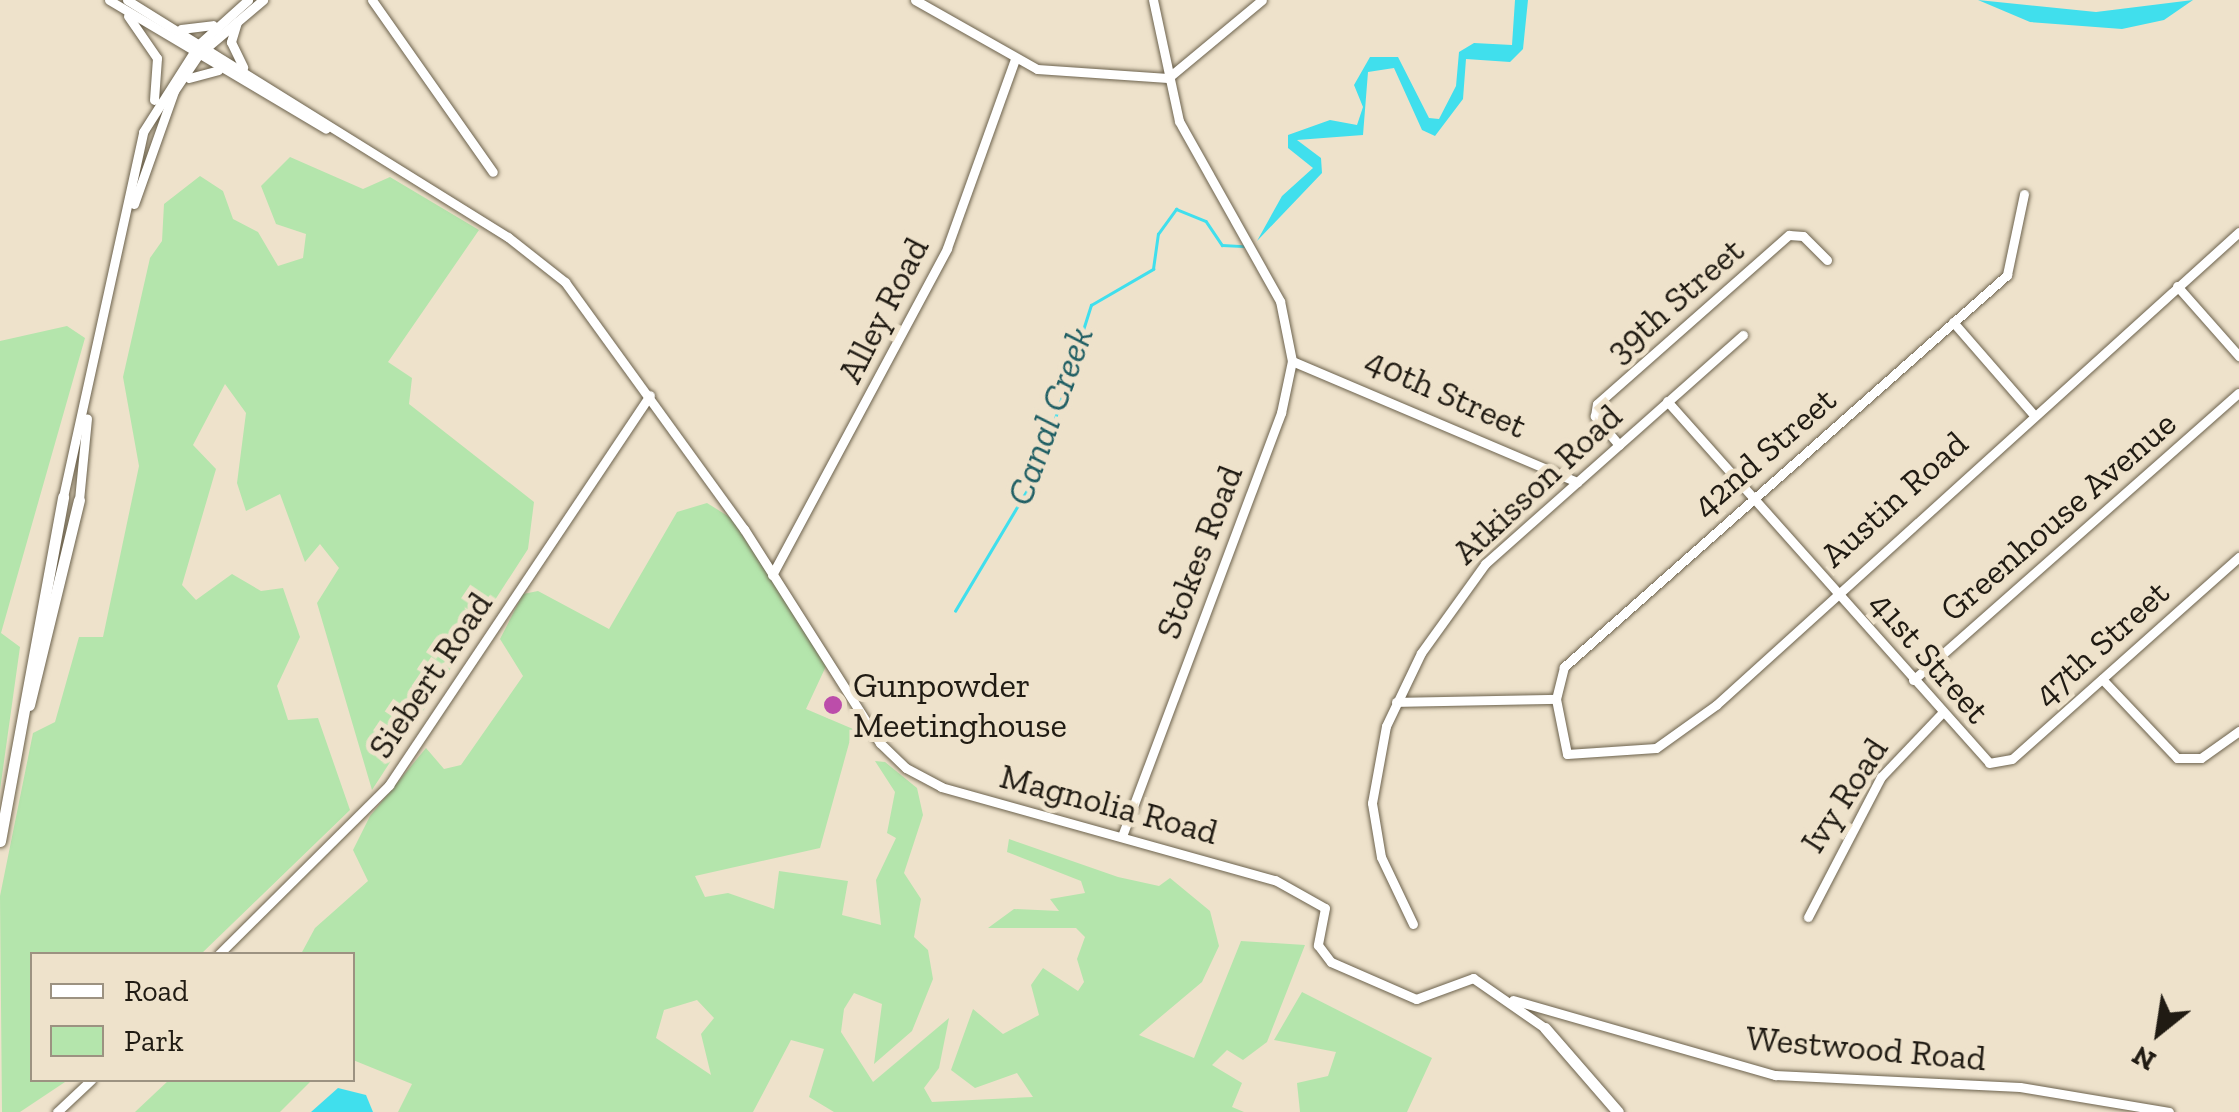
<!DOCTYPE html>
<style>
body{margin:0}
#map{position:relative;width:2239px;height:1112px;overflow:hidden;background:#eee2cb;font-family:"Zilla Slab",serif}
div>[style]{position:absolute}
.green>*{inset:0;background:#b4e5ac}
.water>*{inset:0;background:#40dfed}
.stream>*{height:2.5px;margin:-1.25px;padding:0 1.25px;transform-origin:1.25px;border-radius:1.25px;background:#40dfed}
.roads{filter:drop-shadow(0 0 2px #6c624d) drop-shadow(0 0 2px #6c624d)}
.minor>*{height:9px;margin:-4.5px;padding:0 4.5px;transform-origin:4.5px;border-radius:4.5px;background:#fff}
.major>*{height:11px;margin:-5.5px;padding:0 5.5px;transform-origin:5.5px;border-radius:5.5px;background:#fff}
.dots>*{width:28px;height:28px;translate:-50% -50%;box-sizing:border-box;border:5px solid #eee2cb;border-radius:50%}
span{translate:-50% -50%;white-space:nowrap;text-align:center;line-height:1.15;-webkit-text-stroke:10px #eee2cb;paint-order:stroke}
.street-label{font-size:35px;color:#201b13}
.poi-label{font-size:35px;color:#201b13}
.left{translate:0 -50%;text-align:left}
.water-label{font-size:38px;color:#205f64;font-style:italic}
.legend{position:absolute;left:30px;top:952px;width:325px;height:130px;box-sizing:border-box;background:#eee2cb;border:2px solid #9c9281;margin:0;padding:12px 18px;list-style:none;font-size:30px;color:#201b13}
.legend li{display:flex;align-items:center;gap:20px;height:50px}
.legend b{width:50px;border:2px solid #9c9281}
.north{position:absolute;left:2109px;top:982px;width:100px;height:100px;-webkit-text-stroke:8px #eee2cb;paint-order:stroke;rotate:210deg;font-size:28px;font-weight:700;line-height:40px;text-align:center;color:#201b13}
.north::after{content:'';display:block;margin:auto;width:35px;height:45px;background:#201b13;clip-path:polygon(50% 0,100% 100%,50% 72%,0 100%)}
</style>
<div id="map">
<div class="green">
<div style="clip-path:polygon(290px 157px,363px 189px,390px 177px,479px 230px,388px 362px,412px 378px,409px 404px,534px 502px,528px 549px,372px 790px,317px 603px,339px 568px,320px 544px,305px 562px,280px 494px,246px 511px,237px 483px,246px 413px,225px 384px,193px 445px,216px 469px,182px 585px,196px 600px,232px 574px,261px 591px,283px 588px,300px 637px,277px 686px,288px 720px,318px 718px,350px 810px,201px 954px,32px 954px,32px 1080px,68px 1080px,20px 1112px,2px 1112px,0 896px,33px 733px,55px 722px,79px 637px,103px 637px,139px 466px,123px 377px,150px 258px,162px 241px,164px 204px,200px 176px,223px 191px,233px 219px,258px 232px,278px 266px,303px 258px,306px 234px,276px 224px,261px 186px)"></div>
<div style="clip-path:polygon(67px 326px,85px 338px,1px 633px,20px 647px,0 790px,0 341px)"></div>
<div style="clip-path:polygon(evenodd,707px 503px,731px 518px,827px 664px,806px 709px,853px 729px,820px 848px,695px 876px,705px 897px,728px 893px,774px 909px,779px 871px,848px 881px,842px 915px,881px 925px,876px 880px,896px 838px,887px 833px,895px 792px,875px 761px,885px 762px,917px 788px,923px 815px,904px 873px,921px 899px,914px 937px,928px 950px,933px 979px,912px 1031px,874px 1064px,882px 1004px,854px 993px,844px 1009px,841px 1032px,873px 1082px,949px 1018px,939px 1068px,924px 1088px,932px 1102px,1033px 1097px,1017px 1073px,975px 1088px,951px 1070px,973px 1009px,1003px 1034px,1039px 1015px,1031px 985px,1043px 968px,1078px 991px,1084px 982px,1077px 959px,1085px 937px,1076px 928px,988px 928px,1014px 909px,1059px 911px,1050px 899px,1085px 893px,1081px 881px,1007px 852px,1009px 839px,1118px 877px,1159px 886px,1170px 878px,1210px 911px,1219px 946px,1202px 982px,1139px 1035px,1194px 1058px,1241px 941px,1305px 945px,1267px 1042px,1243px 1060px,1227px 1050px,1212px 1065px,1242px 1083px,1232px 1107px,1244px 1112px,834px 1112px,809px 1097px,824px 1049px,791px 1040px,753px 1112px,398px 1112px,412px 1084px,353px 1060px,352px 954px,301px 954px,315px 928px,368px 881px,353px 850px,370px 816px,426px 748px,444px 769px,461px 765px,523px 676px,500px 639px,523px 594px,538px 591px,609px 629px,677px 512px,707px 503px,697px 1000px,714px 1018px,701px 1034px,711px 1075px,656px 1038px,664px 1010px,697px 1000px)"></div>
<div style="clip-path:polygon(1302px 992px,1432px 1058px,1407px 1112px,1300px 1112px,1297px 1083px,1328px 1076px,1336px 1052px,1274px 1040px)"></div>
<div style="clip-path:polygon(169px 1080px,312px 1080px,280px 1112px,135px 1112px)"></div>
</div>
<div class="water">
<div style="clip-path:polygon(1515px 0,1528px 0,1523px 49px,1510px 62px,1466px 59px,1463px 99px,1435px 136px,1422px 130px,1394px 68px,1368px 72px,1363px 135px,1297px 140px,1321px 158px,1322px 173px,1257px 241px,1282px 196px,1313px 168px,1288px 148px,1288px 135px,1330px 120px,1357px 125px,1363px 107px,1354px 85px,1370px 57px,1398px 57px,1429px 118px,1439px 119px,1456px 86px,1459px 52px,1474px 43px,1512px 45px)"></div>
<div style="clip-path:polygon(1978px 0,2096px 12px,2193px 0,2164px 20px,2122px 29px,2030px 22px)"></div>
<div style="clip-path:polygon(338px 1088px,366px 1095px,373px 1112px,311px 1112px)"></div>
</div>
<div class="stream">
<div style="left:955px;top:611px;width:162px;rotate:-59.2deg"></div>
<div style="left:1038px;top:472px;width:175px;rotate:-72.4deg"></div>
<div style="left:1091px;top:305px;width:72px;rotate:-30.1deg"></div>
<div style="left:1153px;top:269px;width:35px;rotate:-82deg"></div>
<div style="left:1158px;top:234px;width:31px;rotate:-54deg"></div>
<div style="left:1176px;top:209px;width:32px;rotate:22deg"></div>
<div style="left:1206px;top:221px;width:29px;rotate:56deg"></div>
<div style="left:1222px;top:245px;width:21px;rotate:3deg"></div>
</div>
<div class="roads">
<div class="minor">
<div style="left:109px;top:0;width:252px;rotate:30.7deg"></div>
<div style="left:127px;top:0;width:449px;rotate:31.9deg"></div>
<div style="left:508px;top:237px;width:73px;rotate:38.3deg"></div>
<div style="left:565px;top:282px;width:305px;rotate:54.1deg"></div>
<div style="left:744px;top:529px;width:254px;rotate:57.6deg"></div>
<div style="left:880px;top:743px;width:36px;rotate:44deg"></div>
<div style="left:906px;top:768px;width:40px;rotate:28deg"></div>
<div style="left:941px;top:787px;width:347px;rotate:15.6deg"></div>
<div style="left:1275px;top:880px;width:57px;rotate:29.2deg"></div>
<div style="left:1325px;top:908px;width:38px;rotate:101deg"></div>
<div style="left:1318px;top:945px;width:21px;rotate:53deg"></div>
<div style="left:1331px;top:962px;width:93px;rotate:23.5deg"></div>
<div style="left:1416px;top:999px;width:61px;rotate:-20.2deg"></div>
<div style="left:1473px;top:978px;width:88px;rotate:34.8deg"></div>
<div style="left:372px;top:0;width:210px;rotate:54.9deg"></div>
<div style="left:915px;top:0;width:140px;rotate:29.5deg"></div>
<div style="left:1037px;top:69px;width:131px;rotate:3.9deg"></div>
<div style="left:1168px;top:78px;width:122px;rotate:-39.7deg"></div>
<div style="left:128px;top:16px;width:51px;rotate:55.4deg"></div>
<div style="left:157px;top:58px;width:42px;rotate:94.1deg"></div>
<div style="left:237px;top:22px;width:21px;rotate:107deg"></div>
<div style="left:231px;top:42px;width:28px;rotate:64deg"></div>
<div style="left:181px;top:29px;width:32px;rotate:-7deg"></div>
<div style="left:189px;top:78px;width:30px;rotate:-15deg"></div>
<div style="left:2024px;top:194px;width:83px;rotate:101.9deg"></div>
<div style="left:2007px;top:275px;width:592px;rotate:138.5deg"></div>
<div style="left:1564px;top:667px;width:33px;rotate:104deg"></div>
<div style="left:1556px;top:699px;width:56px;rotate:78.7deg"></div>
<div style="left:1567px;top:754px;width:89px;rotate:-3.9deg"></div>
<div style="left:1656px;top:748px;width:74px;rotate:-35.6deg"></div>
<div style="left:1716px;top:705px;width:705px;rotate:-42.13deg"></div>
<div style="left:134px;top:204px;width:120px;rotate:-70.5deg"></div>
<div style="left:174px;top:91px;width:45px;rotate:-56deg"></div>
<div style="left:199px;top:54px;width:84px;rotate:-40.2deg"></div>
<div style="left:2177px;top:286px;width:94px;rotate:48.5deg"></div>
<div style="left:1953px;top:322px;width:121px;rotate:49deg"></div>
<div style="left:1292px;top:361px;width:310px;rotate:23deg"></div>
<div style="left:1667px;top:401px;width:484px;rotate:48.3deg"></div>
<div style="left:1989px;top:763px;width:23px;rotate:-10deg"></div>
<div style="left:2012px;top:759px;width:304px;rotate:-41.7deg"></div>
<div style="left:1619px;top:445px;width:38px;rotate:-130deg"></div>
<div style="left:1595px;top:416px;width:12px;rotate:-81deg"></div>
<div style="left:1597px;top:404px;width:256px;rotate:-41.4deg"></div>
<div style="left:1789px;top:235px;width:14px;rotate:4deg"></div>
<div style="left:1803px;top:236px;width:34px;rotate:45deg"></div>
<div style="left:63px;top:497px;width:374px;rotate:-77.6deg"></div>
<div style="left:143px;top:132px;width:104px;rotate:-57.5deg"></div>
<div style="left:199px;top:44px;width:66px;rotate:-41.9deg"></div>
<div style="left:79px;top:500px;width:82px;rotate:-84.4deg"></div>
<div style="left:772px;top:575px;width:371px;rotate:-61.8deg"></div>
<div style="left:947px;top:248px;width:201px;rotate:-70.2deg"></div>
<div style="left:2102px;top:679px;width:109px;rotate:46.5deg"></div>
<div style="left:2177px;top:758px;width:24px"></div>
<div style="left:2201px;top:758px;width:47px;rotate:-35.4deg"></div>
<div style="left:1913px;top:680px;width:434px;rotate:-41.4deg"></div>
<div style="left:1396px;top:702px;width:160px;rotate:-1.1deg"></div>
<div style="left:1122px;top:836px;width:452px;rotate:-69.4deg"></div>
<div style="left:1281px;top:413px;width:53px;rotate:-78.1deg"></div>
<div style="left:1292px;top:361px;width:61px;rotate:-101.3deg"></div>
<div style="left:1280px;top:301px;width:206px;rotate:-119.3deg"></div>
<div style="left:1179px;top:121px;width:124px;rotate:-102.1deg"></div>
<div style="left:1808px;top:917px;width:158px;rotate:-62.5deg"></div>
<div style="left:1881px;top:777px;width:88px;rotate:-46.4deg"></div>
<div style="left:1413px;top:924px;width:74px;rotate:-115.5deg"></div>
<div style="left:1381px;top:857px;width:55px;rotate:-99.5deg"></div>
<div style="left:1372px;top:803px;width:78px;rotate:-79.7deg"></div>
<div style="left:1386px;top:726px;width:81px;rotate:-64.4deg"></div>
<div style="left:1421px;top:653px;width:110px;rotate:-54.3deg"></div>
<div style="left:1485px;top:564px;width:345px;rotate:-41.6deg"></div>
<div style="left:219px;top:954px;width:240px;rotate:-44.8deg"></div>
<div style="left:389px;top:785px;width:469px;rotate:-56.2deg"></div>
<div style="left:1513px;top:1000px;width:273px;rotate:16deg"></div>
<div style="left:1775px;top:1075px;width:245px;rotate:2.8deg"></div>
<div style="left:2020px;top:1087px;width:151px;rotate:9.5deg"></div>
<div style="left:57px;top:1112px;width:47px;rotate:-43.3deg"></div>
</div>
<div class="major">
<div style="left:29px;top:705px;width:211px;rotate:-76.3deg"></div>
<div style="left:0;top:841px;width:350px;rotate:-79.6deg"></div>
<div style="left:1545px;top:1028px;width:111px;rotate:49deg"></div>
</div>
</div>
<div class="dots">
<div style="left:833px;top:705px;background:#bc4daa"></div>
</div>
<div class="street-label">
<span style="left:1675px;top:300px;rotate:-41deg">39th Street</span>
<span style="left:883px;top:310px;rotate:-63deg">Alley Road</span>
<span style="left:1446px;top:393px;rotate:24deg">40th Street</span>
<span style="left:1764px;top:452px;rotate:-41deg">42nd Street</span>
<span style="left:1537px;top:484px;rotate:-43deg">Atkisson Road</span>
<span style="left:1894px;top:499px;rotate:-42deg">Austin Road</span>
<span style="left:2058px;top:516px;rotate:-41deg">Greenhouse Avenue</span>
<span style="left:1199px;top:552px;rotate:-69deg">Stokes Road</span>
<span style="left:2101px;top:643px;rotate:-42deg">47th Street</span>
<span style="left:1930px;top:657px;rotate:49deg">41st Street</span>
<span style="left:430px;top:675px;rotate:-56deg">Siebert Road</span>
<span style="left:1844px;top:795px;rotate:-57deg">Ivy Road</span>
<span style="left:1109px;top:804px;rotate:15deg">Magnolia Road</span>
<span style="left:1866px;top:1048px;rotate:5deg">Westwood Road</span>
</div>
<div class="poi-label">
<span class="left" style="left:853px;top:705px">Gunpowder<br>Meetinghouse</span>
</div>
<div class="water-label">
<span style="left:1050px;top:416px;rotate:-70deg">Canal Creek</span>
</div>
<ul class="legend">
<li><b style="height:12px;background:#fff"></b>Road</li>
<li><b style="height:28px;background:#b4e5ac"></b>Park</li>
</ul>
<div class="north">N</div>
</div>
